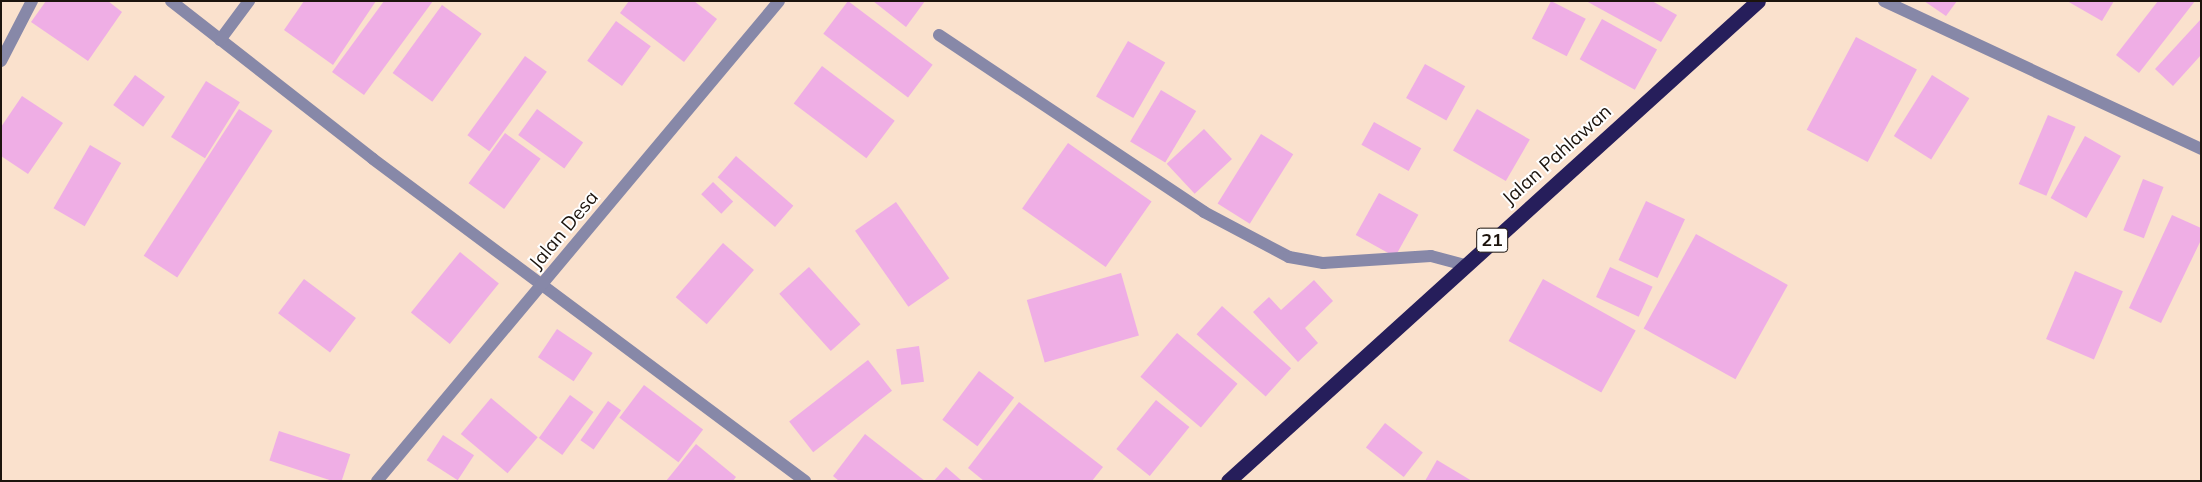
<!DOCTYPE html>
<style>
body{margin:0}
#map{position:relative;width:2202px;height:482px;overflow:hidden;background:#fae1cd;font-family:Mulish,sans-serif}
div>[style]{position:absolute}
.building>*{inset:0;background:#efaee5;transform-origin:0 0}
.minor>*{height:12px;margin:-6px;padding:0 6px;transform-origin:6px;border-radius:6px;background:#8788a8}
.highway>*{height:15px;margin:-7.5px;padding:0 7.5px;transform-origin:7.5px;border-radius:7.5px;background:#261e5b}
span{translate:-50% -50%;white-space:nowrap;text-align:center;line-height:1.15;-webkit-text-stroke:4px #fff;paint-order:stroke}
.shield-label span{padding:1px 4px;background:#fff;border:1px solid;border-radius:4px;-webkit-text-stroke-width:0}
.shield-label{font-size:18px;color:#1c140d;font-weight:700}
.street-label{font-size:19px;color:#1c140d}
.frame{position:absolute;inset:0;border:2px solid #1c140d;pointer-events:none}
</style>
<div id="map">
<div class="building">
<div style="clip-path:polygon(46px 1px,108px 1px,122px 12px,88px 61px,31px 22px)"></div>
<div style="clip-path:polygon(304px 1px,376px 1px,333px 65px,284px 30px)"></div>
<div style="clip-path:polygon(384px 1px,433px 1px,364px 95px,332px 72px)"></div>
<div style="clip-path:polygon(629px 1px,694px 1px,717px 19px,684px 62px,620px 13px)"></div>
<div style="left:848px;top:1px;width:106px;height:41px;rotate:37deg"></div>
<div style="clip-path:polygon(873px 1px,925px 1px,906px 27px)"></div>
<div style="left:1551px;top:1px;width:39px;height:42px;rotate:27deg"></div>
<div style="clip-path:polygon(1586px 1px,1652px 1px,1677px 15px,1661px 42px)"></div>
<div style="clip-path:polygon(1924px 1px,1957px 1px,1946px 16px)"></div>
<div style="clip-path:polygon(2067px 1px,2114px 1px,2102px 21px)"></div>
<div style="clip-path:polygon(2158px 1px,2195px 1px,2139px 73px,2116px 55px)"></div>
<div style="left:442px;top:5px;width:49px;height:84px;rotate:36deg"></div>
<div style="left:1602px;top:19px;width:63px;height:46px;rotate:29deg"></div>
<div style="clip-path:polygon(2201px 19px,2201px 55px,2173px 86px,2155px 69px)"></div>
<div style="left:616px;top:21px;width:43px;height:49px;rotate:36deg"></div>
<div style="left:1856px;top:37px;width:69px;height:105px;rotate:28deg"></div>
<div style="left:1128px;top:41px;width:43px;height:64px;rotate:30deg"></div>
<div style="left:525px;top:56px;width:27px;height:98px;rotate:36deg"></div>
<div style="left:1425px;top:64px;width:46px;height:39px;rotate:29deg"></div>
<div style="left:822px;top:66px;width:91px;height:47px;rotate:37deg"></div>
<div style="left:135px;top:75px;width:37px;height:37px;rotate:36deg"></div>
<div style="left:1932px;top:75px;width:44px;height:72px;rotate:32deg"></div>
<div style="left:206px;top:81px;width:40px;height:66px;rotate:32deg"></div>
<div style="left:1161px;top:90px;width:41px;height:60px;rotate:31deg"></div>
<div style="clip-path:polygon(22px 96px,63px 123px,28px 174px,1px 156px,1px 127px)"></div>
<div style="left:239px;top:109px;width:40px;height:175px;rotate:33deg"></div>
<div style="left:537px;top:109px;width:57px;height:32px;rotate:36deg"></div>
<div style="left:1477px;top:109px;width:61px;height:48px;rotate:30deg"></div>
<div style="left:2048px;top:115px;width:30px;height:75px;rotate:23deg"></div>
<div style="left:1374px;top:122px;width:54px;height:26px;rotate:29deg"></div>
<div style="left:1204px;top:129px;width:41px;height:51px;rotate:47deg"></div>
<div style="left:505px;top:133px;width:44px;height:62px;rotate:36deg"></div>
<div style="left:1261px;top:134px;width:38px;height:82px;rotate:32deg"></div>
<div style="left:2085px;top:136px;width:41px;height:71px;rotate:29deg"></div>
<div style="left:1068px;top:143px;width:102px;height:80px;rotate:35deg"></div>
<div style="left:90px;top:145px;width:36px;height:73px;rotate:30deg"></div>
<div style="left:736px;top:156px;width:76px;height:28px;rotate:41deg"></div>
<div style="left:2143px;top:179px;width:22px;height:55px;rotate:21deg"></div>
<div style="left:713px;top:182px;width:28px;height:17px;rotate:44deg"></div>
<div style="left:1379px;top:193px;width:45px;height:48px;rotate:29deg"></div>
<div style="left:1646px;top:201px;width:43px;height:65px;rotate:25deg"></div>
<div style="left:896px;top:202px;width:93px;height:50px;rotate:55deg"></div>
<div style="clip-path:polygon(2172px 215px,2201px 228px,2201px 240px,2161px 323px,2129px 308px)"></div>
<div style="left:1696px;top:234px;width:105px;height:108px;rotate:29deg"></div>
<div style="left:723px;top:243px;width:41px;height:72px;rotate:41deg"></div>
<div style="left:460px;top:252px;width:50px;height:78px;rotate:39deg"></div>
<div style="left:809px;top:267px;width:77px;height:40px;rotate:48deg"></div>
<div style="left:1610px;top:267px;width:47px;height:33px;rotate:25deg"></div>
<div style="left:2075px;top:271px;width:52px;height:74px;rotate:23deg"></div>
<div style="left:1121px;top:273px;width:65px;height:98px;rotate:74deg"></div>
<div style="left:304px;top:279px;width:65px;height:43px;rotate:37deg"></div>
<div style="left:1543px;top:279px;width:106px;height:71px;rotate:29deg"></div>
<div style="clip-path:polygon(1314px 280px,1333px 301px,1305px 328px,1318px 343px,1298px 362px,1253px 312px,1269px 297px,1281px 310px)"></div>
<div style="left:1222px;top:306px;width:93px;height:38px;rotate:42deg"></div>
<div style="left:557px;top:329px;width:43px;height:34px;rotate:34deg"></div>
<div style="left:1177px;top:333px;width:79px;height:57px;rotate:40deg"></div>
<div style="left:919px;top:346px;width:36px;height:23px;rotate:82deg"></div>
<div style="left:868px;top:360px;width:39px;height:100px;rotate:52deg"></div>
<div style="left:979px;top:371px;width:44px;height:61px;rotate:37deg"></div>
<div style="left:644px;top:385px;width:74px;height:41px;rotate:37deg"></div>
<div style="left:570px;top:395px;width:29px;height:53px;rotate:36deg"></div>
<div style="left:491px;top:398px;width:61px;height:47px;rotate:40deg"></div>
<div style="left:1156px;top:400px;width:43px;height:63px;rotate:39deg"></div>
<div style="left:608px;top:401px;width:16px;height:48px;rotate:35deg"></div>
<div style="clip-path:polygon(1019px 402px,1103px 467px,1092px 481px,984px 481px,968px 468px)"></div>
<div style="left:1385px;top:423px;width:48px;height:31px;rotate:38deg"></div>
<div style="left:279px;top:431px;width:75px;height:31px;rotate:18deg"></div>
<div style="clip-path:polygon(865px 434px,925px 481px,839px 481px,833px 476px)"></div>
<div style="left:443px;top:435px;width:37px;height:30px;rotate:33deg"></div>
<div style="clip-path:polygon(696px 444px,736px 477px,733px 481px,666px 481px)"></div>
<div style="clip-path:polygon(1437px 460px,1472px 481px,1425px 481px)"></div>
<div style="clip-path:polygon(946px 467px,962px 481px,934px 481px)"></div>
</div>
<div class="minor">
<div style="left:171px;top:1px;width:256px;rotate:38deg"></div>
<div style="left:373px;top:159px;width:539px;rotate:36.7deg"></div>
<div style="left:1884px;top:1px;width:350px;rotate:25deg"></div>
<div style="left:939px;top:35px;width:319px;rotate:33.7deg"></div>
<div style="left:1204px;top:212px;width:96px;rotate:27.9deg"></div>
<div style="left:1289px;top:257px;width:35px;rotate:10deg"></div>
<div style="left:1323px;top:263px;width:108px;rotate:-3.7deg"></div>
<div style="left:1431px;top:256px;width:34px;rotate:15deg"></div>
<div style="left:220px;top:40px;width:49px;rotate:-53.4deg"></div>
<div style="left:1px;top:61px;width:68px;rotate:-62.7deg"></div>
<div style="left:377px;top:481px;width:626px;rotate:-50.05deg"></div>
</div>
<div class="highway">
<div style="left:1228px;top:481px;width:715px;rotate:-42.17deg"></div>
</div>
<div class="shield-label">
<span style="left:1492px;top:240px">21</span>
</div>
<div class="street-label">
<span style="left:1557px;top:155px;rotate:-42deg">Jalan Pahlawan</span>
<span style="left:564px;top:230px;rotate:-50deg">Jalan Desa</span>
</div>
<div class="frame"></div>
</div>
